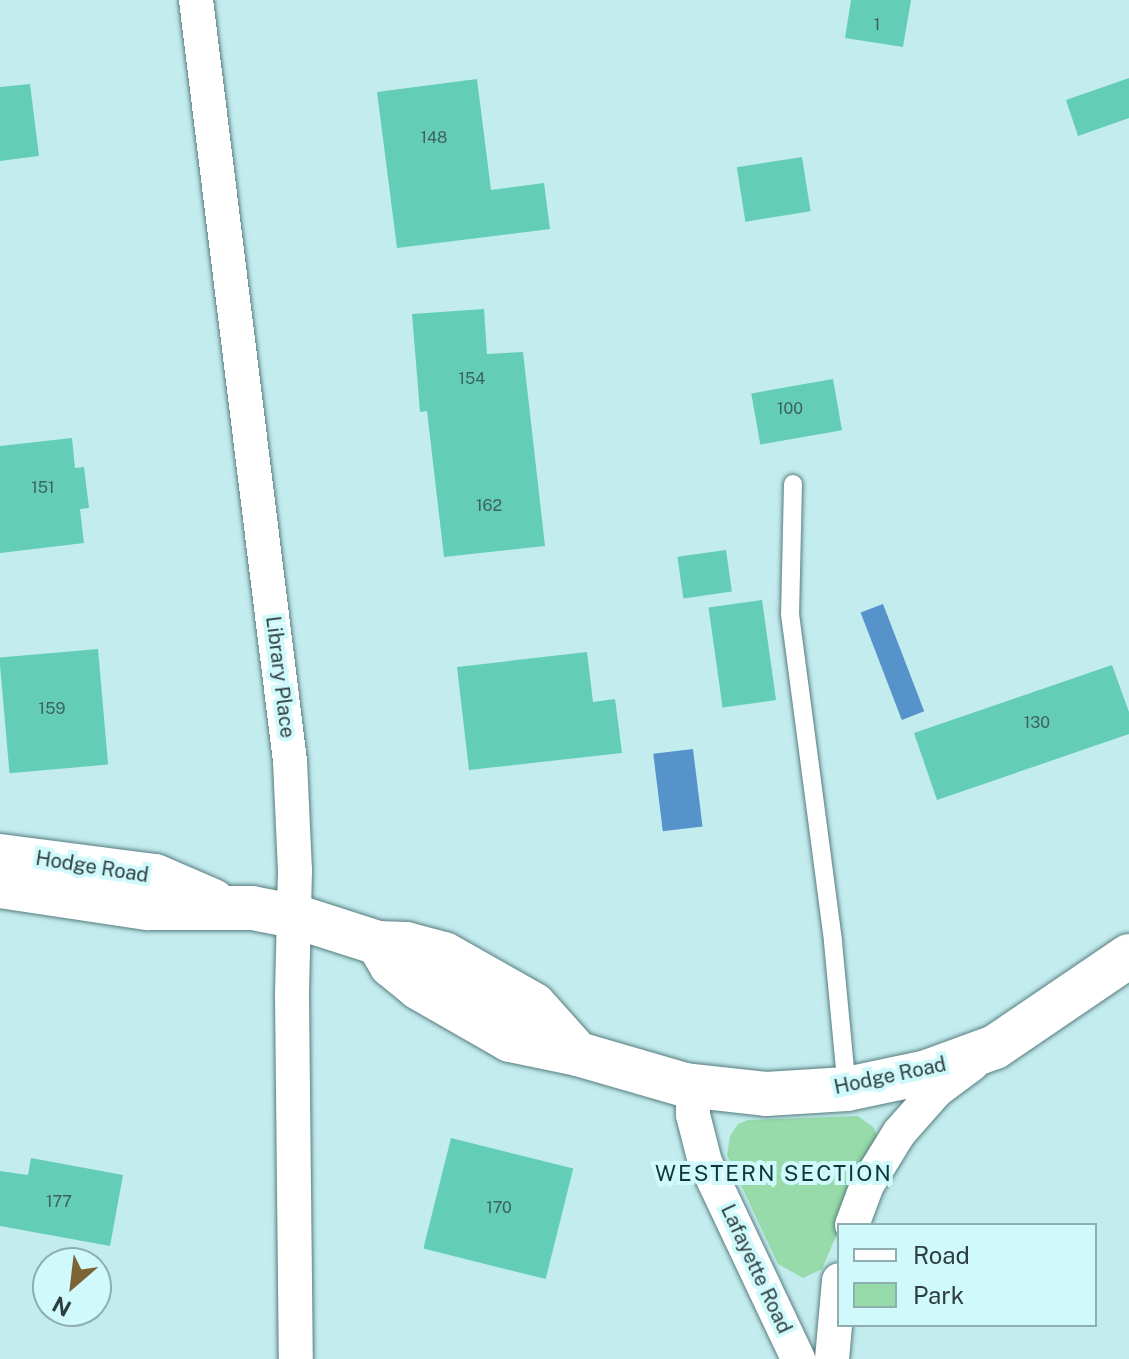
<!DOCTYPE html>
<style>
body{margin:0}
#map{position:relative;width:1129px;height:1359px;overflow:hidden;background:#c3ecee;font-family:"Public Sans",sans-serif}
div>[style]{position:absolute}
.green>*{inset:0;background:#96dba9}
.water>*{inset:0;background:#5593ca;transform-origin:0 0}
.building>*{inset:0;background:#64cdb5;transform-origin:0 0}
.roads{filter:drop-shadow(0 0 2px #577c7e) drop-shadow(0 0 2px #577c7e)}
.lane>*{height:18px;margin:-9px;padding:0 9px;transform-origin:9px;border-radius:9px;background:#fff}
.street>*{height:34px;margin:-17px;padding:0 17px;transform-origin:17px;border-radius:17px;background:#fff}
.secondary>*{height:44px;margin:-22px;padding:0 22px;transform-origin:22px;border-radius:22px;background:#fff}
span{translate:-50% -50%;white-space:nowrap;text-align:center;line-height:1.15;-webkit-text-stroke:8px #d0f9fb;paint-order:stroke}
.number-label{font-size:16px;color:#3c625c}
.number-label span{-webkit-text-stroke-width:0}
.street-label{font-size:20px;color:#2e3e3f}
.neighbourhood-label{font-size:22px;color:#103638;letter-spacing:2px}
.legend{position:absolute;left:837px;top:1223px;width:260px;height:104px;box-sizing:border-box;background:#d0f9fb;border:2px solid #8faeb0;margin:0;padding:10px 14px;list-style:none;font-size:24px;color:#2e3e3f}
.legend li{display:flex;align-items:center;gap:16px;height:40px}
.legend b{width:40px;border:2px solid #8faeb0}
.north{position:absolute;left:32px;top:1247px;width:80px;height:80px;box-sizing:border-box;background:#d0f9fb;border:2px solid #8faeb0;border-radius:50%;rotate:208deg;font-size:22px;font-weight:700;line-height:32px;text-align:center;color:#2e3e3f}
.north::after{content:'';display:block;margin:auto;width:28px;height:36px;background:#7d6435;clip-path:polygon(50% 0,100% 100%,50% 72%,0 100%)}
</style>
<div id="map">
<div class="green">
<div style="clip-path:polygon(858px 1116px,873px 1127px,878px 1137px,822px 1269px,803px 1278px,778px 1264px,727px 1155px,730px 1136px,738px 1124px,748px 1120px)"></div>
</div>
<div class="water">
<div style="left:883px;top:604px;width:115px;height:24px;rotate:69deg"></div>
<div style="left:693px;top:749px;width:78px;height:40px;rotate:83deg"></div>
</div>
<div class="building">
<div style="clip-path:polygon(851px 0,911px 0,903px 47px,845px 38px)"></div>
<div style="clip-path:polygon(1129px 78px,1129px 118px,1078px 136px,1066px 100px)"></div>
<div style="clip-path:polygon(477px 79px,491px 190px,544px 183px,550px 229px,397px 248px,377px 92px)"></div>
<div style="clip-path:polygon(30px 84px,39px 156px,0 161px,0 87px)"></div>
<div style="left:802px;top:157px;width:55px;height:66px;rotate:81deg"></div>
<div style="clip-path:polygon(484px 309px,487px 354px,523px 352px,545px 546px,444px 557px,427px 411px,420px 412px,412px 314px)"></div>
<div style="left:833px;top:379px;width:52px;height:83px;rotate:80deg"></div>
<div style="clip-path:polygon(72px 438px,75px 468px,84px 467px,89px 508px,80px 509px,84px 543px,0 553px,0 446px)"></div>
<div style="left:726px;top:550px;width:42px;height:49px;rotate:82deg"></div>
<div style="left:762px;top:600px;width:101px;height:54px;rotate:82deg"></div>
<div style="left:98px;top:649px;width:116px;height:99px;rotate:85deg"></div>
<div style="clip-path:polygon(587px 652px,593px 702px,615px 699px,622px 753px,469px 770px,457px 667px)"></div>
<div style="clip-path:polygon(1112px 665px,1129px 712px,1129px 734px,937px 800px,914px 733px)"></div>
<div style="left:451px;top:1138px;width:126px;height:114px;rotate:14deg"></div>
<div style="clip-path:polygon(31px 1158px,123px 1175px,110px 1246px,0 1226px,0 1171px,28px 1175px)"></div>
</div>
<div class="roads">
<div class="lane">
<div style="left:793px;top:484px;width:130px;rotate:91.3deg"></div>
<div style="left:790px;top:614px;width:331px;rotate:82.5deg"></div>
<div style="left:833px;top:942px;width:148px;rotate:84.6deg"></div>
</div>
<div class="street">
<div style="left:196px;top:0;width:767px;rotate:82.96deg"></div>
<div style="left:290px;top:761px;width:109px;rotate:87.4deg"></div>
<div style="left:295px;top:870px;width:126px;rotate:91.4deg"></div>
<div style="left:292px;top:996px;width:363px;rotate:89.4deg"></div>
<div style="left:693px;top:1086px;width:29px;rotate:90deg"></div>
<div style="left:693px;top:1115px;width:49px;rotate:75.7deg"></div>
<div style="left:705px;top:1162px;width:218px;rotate:64.7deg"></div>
<div style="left:852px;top:1225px;width:43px;rotate:-69.4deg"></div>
<div style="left:867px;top:1185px;width:61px;rotate:-58.4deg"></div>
<div style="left:899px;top:1133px;width:57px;rotate:-48.5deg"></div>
<div style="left:937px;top:1090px;width:44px;rotate:-36.6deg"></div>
<div style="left:832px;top:1359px;width:79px;rotate:-84.9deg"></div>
</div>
<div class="secondary">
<div style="left:0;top:856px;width:156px;rotate:7.4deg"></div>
<div style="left:155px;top:876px;width:63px;rotate:23.3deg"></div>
<div style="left:0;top:886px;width:150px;rotate:8.5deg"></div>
<div style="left:148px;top:908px;width:104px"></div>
<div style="left:252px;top:908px;width:43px;rotate:10.8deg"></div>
<div style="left:294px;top:916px;width:88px;rotate:17.8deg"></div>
<div style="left:378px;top:943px;width:28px;rotate:2deg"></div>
<div style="left:406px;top:944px;width:39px;rotate:15deg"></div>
<div style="left:444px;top:954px;width:103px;rotate:29.5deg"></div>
<div style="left:534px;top:1005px;width:66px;rotate:48.1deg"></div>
<div style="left:378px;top:943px;width:26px;rotate:59deg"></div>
<div style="left:391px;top:965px;width:36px;rotate:39deg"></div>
<div style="left:419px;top:988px;width:105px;rotate:29.7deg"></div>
<div style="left:510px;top:1040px;width:69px;rotate:11.6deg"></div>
<div style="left:578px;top:1054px;width:111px;rotate:16.2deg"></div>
<div style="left:685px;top:1085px;width:81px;rotate:6.3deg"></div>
<div style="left:766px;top:1094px;width:81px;rotate:-3.5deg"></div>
<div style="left:847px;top:1089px;width:82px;rotate:-12deg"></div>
<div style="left:927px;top:1072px;width:72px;rotate:-20.2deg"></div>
<div style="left:995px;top:1047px;width:162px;rotate:-34.2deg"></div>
</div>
</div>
<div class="number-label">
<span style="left:877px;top:25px">1</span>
<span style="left:434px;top:138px">148</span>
<span style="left:472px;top:379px">154</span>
<span style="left:790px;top:409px">100</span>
<span style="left:43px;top:488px">151</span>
<span style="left:489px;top:506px">162</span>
<span style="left:52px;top:709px">159</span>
<span style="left:1037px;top:723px">130</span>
<span style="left:59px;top:1202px">177</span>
<span style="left:499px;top:1208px">170</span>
</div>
<div class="street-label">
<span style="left:280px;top:677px;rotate:83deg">Library Place</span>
<span style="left:92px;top:867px;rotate:9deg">Hodge Road</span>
<span style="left:890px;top:1076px;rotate:-12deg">Hodge Road</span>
<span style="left:756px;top:1269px;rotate:65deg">Lafayette Road</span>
</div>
<div class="neighbourhood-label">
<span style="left:774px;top:1174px">WESTERN SECTION</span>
</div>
<ul class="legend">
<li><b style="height:10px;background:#fff"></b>Road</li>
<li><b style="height:22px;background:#96dba9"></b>Park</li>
</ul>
<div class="north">N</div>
</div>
